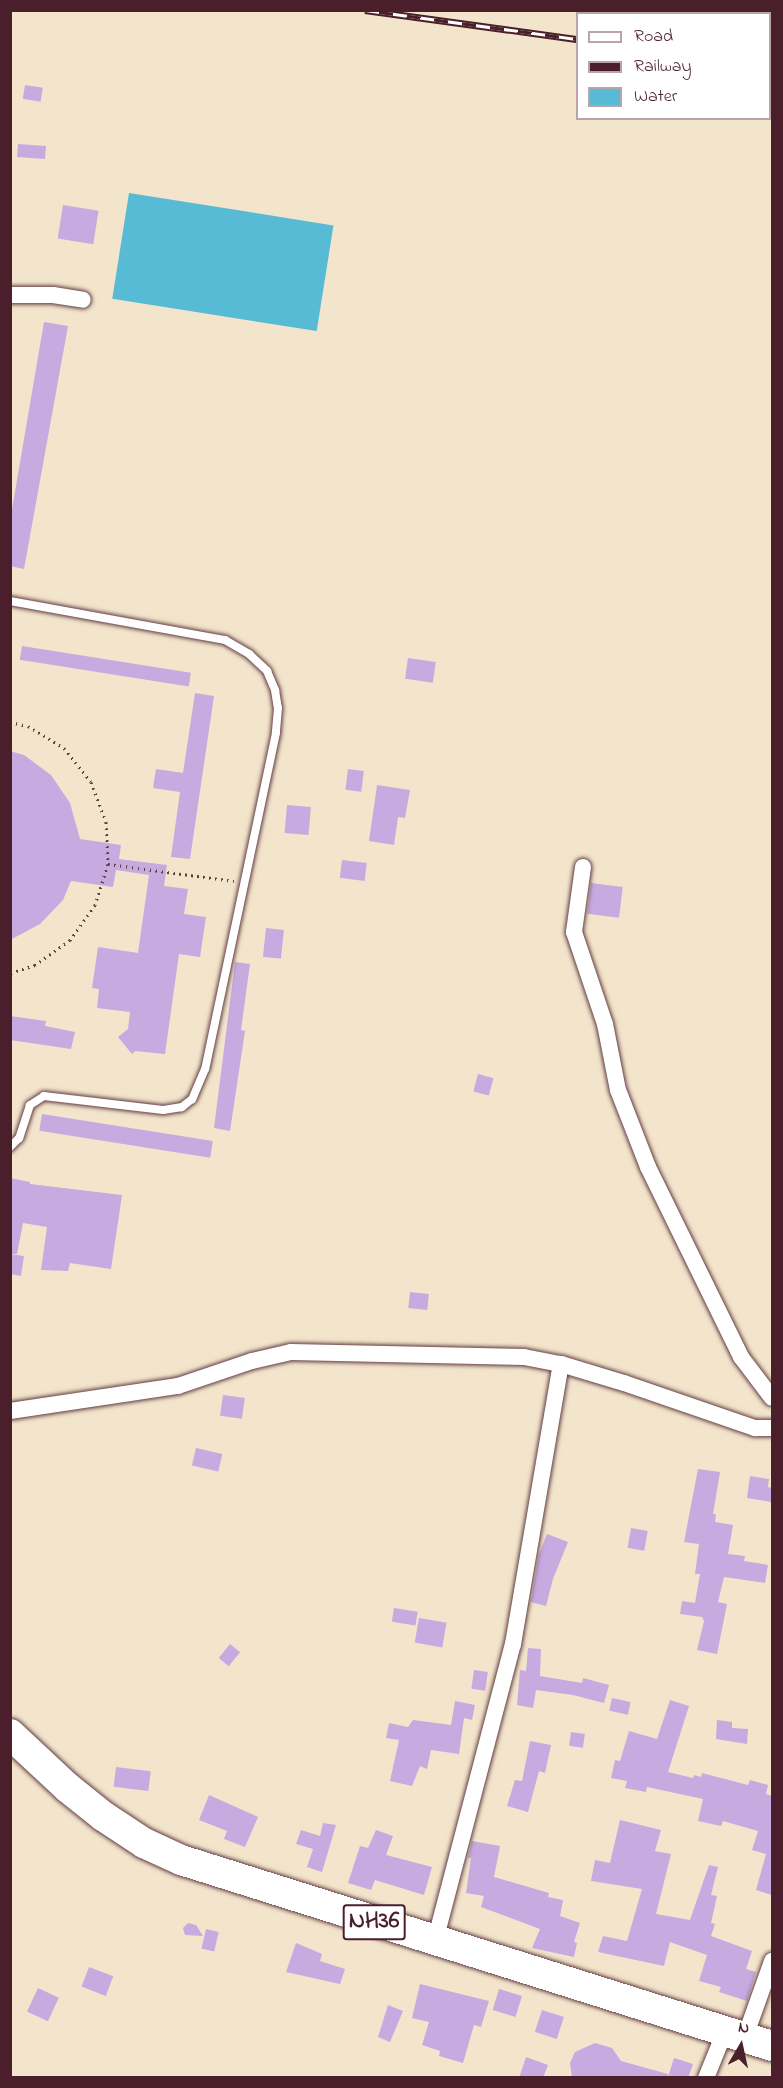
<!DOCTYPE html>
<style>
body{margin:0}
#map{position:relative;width:783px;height:2088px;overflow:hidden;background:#f3e5cc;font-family:"Indie Flower",sans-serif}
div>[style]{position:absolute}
.water>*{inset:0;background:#58bbd6;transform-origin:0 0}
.building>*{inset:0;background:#c6aae0;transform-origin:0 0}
.path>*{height:3px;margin-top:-1.5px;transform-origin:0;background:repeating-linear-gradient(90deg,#633d43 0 1.5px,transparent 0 6px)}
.roads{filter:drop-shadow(0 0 2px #633d43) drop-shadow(0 0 2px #633d43)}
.lane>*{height:8px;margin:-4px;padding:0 4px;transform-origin:4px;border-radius:4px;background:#fff}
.street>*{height:16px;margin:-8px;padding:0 8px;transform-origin:8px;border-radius:8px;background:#fff}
.secondary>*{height:24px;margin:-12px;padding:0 12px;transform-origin:12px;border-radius:12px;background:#fff}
.highway>*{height:30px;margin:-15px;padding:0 15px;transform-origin:15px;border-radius:15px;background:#fff}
.rail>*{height:7px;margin-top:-3.5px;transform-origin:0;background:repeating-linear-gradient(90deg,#fff 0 14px,#4a1f2b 0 28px);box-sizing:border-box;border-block:2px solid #4a1f2b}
span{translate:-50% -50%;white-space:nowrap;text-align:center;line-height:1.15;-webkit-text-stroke:4.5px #fff;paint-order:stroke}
.shield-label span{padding:2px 4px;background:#fff;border:2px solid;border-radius:4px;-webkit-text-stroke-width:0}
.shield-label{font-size:24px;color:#4a1f2b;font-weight:700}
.frame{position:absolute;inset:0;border:12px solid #4a1f2b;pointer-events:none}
.legend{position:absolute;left:576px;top:12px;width:195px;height:108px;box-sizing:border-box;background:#fff;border:2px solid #b7a5aa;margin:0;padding:8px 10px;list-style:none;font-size:18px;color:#4a1f2b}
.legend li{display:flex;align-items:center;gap:12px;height:30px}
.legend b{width:30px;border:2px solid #b7a5aa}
.north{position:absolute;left:711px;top:2016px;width:60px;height:60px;-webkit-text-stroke:4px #fff;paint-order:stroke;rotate:9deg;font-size:16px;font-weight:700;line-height:24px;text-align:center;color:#4a1f2b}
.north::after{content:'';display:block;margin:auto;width:21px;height:27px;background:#4a1f2b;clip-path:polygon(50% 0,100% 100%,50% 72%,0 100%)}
</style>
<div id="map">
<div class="water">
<div style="left:129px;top:193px;width:207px;height:107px;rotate:9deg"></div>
</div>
<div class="building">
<div style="left:25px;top:85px;width:18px;height:14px;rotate:9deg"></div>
<div style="left:18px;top:144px;width:28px;height:13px;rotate:4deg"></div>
<div style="left:63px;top:205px;width:36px;height:34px;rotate:9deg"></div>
<div style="clip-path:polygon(44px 322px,68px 326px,24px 569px,10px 566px,10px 521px)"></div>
<div style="left:22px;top:646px;width:171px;height:14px;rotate:9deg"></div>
<div style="left:408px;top:658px;width:28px;height:21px;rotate:8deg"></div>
<div style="clip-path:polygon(195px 693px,214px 696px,190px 859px,171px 857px,180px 792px,153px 788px,156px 769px,183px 773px)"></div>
<div style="clip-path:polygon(10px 751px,24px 755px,51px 775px,70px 803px,80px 839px,121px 845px,119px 859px,167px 865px,164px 886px,188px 889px,184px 914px,206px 917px,200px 957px,179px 954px,165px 1054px,135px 1051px,132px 1054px,118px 1037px,128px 1029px,130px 1012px,97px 1008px,99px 989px,92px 988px,98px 947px,138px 953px,149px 875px,116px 870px,113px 887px,71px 881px,63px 900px,40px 924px,10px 940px)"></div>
<div style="left:348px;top:769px;width:16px;height:21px;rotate:7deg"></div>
<div style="clip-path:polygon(377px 785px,410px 790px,405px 818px,398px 817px,394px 845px,369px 841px)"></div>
<div style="left:287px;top:805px;width:24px;height:28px;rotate:5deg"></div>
<div style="left:342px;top:860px;width:25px;height:18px;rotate:7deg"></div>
<div style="left:591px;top:883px;width:32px;height:31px;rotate:7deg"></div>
<div style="left:266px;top:928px;width:18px;height:29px;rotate:6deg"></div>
<div style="clip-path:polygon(235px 962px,250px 964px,241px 1030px,245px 1031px,230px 1131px,214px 1128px)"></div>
<div style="clip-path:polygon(10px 1016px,46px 1021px,45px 1026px,75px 1032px,71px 1049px,10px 1040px)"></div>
<div style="left:478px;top:1074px;width:16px;height:18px;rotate:15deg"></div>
<div style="left:42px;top:1114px;width:173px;height:17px;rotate:9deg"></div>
<div style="clip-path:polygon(10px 1178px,30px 1182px,30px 1184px,122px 1195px,111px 1269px,70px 1263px,68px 1271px,41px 1270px,47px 1227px,23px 1223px,17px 1254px,10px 1254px)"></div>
<div style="clip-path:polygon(10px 1254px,24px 1256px,21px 1276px,10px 1274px)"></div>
<div style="left:410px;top:1292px;width:19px;height:16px;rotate:6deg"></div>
<div style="left:223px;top:1395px;width:22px;height:21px;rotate:8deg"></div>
<div style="left:196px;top:1448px;width:27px;height:18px;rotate:13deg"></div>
<div style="clip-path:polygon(698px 1469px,720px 1472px,713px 1514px,716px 1514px,715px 1522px,733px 1525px,728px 1554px,745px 1556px,744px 1561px,768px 1565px,765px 1583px,724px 1577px,718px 1602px,727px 1604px,717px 1654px,697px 1650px,704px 1621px,702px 1617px,680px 1614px,682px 1601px,695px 1603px,700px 1574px,695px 1574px,699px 1544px,684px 1542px)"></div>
<div style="clip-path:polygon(750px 1476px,769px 1479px,768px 1487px,772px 1488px,772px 1502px,747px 1498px)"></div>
<div style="left:631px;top:1528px;width:17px;height:20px;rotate:10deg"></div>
<div style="clip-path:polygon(547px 1534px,568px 1542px,553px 1579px,546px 1606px,531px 1602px,539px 1554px)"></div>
<div style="left:394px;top:1608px;width:24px;height:14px;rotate:9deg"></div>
<div style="left:419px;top:1618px;width:28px;height:25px;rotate:10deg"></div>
<div style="left:230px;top:1644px;width:13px;height:18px;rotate:39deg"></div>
<div style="clip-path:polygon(528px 1648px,541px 1649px,540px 1676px,582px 1683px,583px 1678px,609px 1685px,604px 1703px,573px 1695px,536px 1690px,533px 1708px,517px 1705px,520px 1670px,526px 1671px)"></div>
<div style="left:474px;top:1670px;width:14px;height:19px;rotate:8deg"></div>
<div style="left:612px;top:1698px;width:19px;height:13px;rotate:12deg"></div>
<div style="clip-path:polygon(670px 1700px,689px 1706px,668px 1772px,693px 1778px,694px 1775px,701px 1777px,702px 1773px,748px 1785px,750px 1780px,768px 1785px,766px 1794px,772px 1796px,772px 1895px,756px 1890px,766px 1854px,752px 1850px,758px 1831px,723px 1821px,721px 1826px,698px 1821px,703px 1799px,647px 1787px,646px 1792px,625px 1788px,627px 1781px,611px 1778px,615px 1760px,620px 1761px,629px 1731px,657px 1739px)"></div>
<div style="clip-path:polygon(455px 1701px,475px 1705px,472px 1720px,464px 1718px,459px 1754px,431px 1750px,427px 1769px,420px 1766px,412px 1786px,390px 1781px,399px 1740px,386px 1738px,389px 1723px,408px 1727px,413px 1720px,451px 1725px)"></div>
<div style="clip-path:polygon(717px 1720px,732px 1722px,732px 1728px,748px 1729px,747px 1744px,716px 1739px)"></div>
<div style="left:571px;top:1732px;width:14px;height:14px;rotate:8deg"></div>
<div style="clip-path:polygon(530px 1741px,551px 1745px,545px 1773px,539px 1771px,528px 1812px,507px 1806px,515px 1780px,522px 1781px)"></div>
<div style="left:116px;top:1767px;width:35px;height:20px;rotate:7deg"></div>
<div style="clip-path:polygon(209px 1795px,258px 1817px,245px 1847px,224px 1839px,227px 1831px,199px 1820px)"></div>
<div style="clip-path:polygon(620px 1820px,661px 1830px,655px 1851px,671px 1854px,656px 1914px,690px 1920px,709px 1865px,718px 1867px,711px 1895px,717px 1896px,711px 1923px,715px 1924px,711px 1936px,752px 1951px,746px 1969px,756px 1972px,747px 2001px,719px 1992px,721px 1987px,699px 1981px,707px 1955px,670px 1942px,664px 1966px,598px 1952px,603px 1936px,627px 1941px,642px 1889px,591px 1881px,595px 1860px,610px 1863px)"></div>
<div style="clip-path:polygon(323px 1823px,336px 1825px,322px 1872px,307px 1867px,313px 1849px,296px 1844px,301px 1830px,320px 1836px)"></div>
<div style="clip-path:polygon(376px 1830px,393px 1836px,386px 1855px,432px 1867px,424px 1895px,375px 1880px,371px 1890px,348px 1883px,360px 1846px,368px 1848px)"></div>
<div style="clip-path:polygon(472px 1841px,500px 1846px,494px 1877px,549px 1893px,548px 1897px,563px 1900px,560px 1916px,580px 1923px,574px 1942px,577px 1943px,574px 1957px,532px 1948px,540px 1929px,481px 1907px,484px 1896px,466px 1893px,471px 1858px,468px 1858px)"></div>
<div style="clip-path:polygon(188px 1923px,196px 1925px,203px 1936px,185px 1935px,183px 1928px)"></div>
<div style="left:206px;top:1929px;width:13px;height:20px;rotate:13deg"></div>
<div style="clip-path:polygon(296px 1943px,322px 1954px,320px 1961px,345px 1969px,340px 1984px,286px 1972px)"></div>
<div style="left:89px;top:1967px;width:26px;height:21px;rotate:21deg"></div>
<div style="clip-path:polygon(420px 1984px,489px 2001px,481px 2027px,474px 2025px,463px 2063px,439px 2056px,440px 2051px,422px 2045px,429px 2022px,412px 2018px)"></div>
<div style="left:38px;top:1988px;width:23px;height:26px;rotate:25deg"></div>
<div style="left:499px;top:1989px;width:24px;height:22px;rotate:17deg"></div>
<div style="clip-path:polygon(388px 2005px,403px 2011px,390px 2042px,378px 2037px)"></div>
<div style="left:542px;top:2010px;width:23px;height:23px;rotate:18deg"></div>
<div style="clip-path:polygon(595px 2043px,612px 2048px,621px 2061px,668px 2074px,668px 2077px,674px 2058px,693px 2064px,688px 2078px,572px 2078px,570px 2063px,575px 2052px)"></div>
<div style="clip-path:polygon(526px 2057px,548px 2065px,543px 2078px,519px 2078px)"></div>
</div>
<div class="path">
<div style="left:10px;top:722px;width:18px;rotate:13deg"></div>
<div style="left:28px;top:726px;width:42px;rotate:31.4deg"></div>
<div style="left:64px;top:748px;width:43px;rotate:51.5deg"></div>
<div style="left:91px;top:782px;width:43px;rotate:69.4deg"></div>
<div style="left:106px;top:822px;width:42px;rotate:87.3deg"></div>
<div style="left:108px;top:864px;width:43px;rotate:107.6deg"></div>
<div style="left:95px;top:905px;width:43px;rotate:125.5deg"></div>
<div style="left:70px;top:940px;width:43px;rotate:144.5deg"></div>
<div style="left:35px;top:965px;width:26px;rotate:162deg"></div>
<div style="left:108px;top:864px;width:127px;rotate:7.7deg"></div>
</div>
<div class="roads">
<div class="lane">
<div style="left:10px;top:601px;width:219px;rotate:10.3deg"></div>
<div style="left:225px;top:640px;width:28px;rotate:30deg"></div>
<div style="left:249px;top:654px;width:25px;rotate:43deg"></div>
<div style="left:267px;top:671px;width:21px;rotate:67deg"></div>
<div style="left:275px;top:690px;width:18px;rotate:81deg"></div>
<div style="left:278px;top:708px;width:25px;rotate:95deg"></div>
<div style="left:276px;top:733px;width:343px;rotate:101.9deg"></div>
<div style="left:205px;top:1069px;width:33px;rotate:113deg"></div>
<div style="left:192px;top:1099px;width:13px;rotate:141deg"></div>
<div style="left:182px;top:1107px;width:19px;rotate:171deg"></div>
<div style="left:163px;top:1110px;width:120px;rotate:-173.3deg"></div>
<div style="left:44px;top:1096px;width:17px;rotate:147deg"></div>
<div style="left:30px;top:1105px;width:35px;rotate:108deg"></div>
<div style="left:19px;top:1138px;width:13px;rotate:135deg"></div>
</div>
<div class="street">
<div style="left:10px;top:295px;width:43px"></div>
<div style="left:53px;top:295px;width:30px;rotate:9deg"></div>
<div style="left:583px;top:867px;width:66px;rotate:97.9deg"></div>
<div style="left:574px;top:932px;width:97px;rotate:71.4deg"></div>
<div style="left:605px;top:1024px;width:67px;rotate:78.9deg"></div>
<div style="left:618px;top:1090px;width:83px;rotate:68.7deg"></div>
<div style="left:648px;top:1167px;width:212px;rotate:63.9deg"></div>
<div style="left:741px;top:1357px;width:51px;rotate:52.9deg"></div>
<div style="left:10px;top:1411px;width:170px;rotate:-8.5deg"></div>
<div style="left:178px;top:1386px;width:78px;rotate:-18.7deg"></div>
<div style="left:252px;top:1361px;width:40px;rotate:-13deg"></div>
<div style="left:291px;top:1352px;width:233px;rotate:1.2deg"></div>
<div style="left:524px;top:1357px;width:38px;rotate:11deg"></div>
<div style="left:561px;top:1364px;width:66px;rotate:16.8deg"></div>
<div style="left:624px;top:1383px;width:139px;rotate:19deg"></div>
<div style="left:755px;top:1428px;width:17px"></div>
<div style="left:435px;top:1941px;width:307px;rotate:-75.3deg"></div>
<div style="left:513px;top:1644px;width:284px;rotate:-80.3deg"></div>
<div style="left:745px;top:2037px;width:81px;rotate:-70.4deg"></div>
<div style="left:706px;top:2078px;width:51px;rotate:-68deg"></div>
</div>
<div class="secondary">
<div style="left:666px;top:10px;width:24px;rotate:9deg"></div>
<div style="left:770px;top:23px;width:2px;rotate:27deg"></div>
</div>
<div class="highway">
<div style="left:10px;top:1734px;width:79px;rotate:43deg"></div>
<div style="left:68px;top:1788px;width:45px;rotate:38.7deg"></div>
<div style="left:103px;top:1816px;width:49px;rotate:33.4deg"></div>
<div style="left:144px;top:1843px;width:41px;rotate:24.7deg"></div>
<div style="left:181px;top:1860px;width:620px;rotate:17.47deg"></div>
</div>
</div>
<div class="rail">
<div style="left:365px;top:10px;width:215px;rotate:7.8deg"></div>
<div style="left:770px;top:73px;width:2px;rotate:27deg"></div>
</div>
<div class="shield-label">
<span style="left:374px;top:1922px">NH36</span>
</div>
<div class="frame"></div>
<ul class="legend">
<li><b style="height:8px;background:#fff"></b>Road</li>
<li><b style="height:8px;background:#4a1f2b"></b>Railway</li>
<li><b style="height:16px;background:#58bbd6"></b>Water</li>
</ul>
<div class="north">N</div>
</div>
